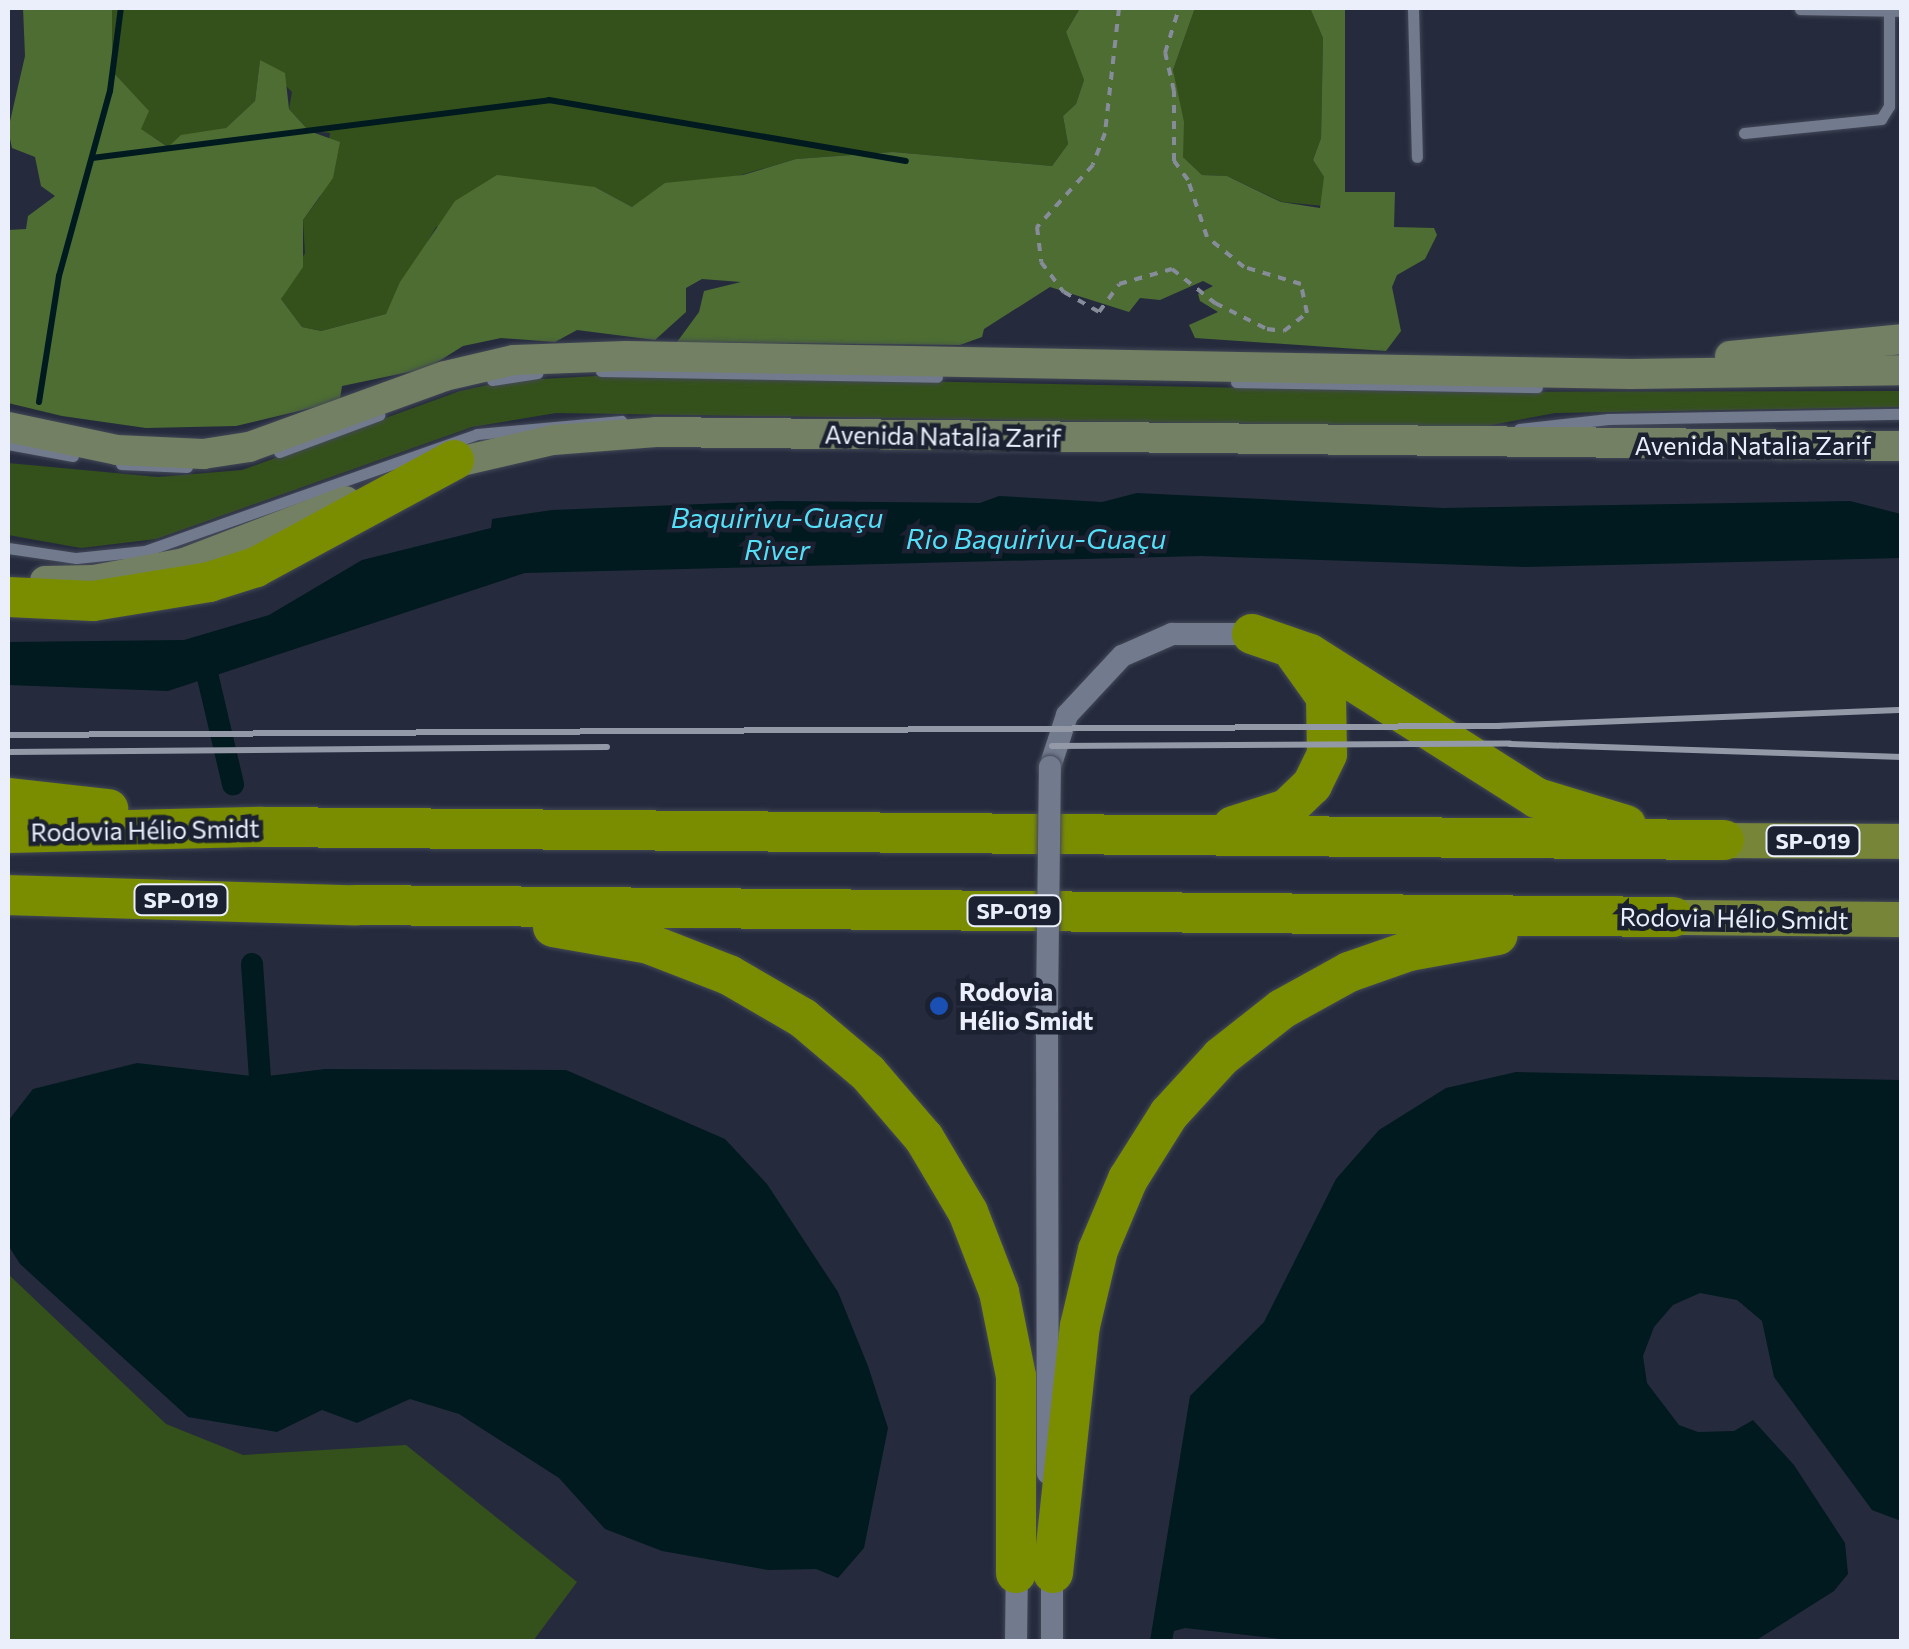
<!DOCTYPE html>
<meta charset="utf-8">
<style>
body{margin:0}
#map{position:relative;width:1909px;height:1649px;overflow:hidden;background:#252b3d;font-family:Commissioner,sans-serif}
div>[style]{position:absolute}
.green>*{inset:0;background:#35511b}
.forest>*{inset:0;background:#4d6d33}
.water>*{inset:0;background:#001a1f}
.stream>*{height:6px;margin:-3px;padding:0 3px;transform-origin:3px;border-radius:3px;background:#001a1f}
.canal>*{height:22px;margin:-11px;padding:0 11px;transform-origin:11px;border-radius:11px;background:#001a1f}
.path>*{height:4px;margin-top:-2px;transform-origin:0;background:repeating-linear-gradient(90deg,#878c9b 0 8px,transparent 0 16px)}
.roads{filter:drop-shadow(0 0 2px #434857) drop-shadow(0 0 2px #434857)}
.service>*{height:11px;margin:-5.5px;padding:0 5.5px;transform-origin:5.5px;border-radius:5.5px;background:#727a8e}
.minor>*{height:22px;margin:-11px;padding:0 11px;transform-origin:11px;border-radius:11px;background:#727a8e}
.secondary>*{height:30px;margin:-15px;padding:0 15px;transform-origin:15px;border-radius:15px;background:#748063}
.primary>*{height:35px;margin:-17.5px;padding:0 17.5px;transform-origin:17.5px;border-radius:17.5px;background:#778539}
.motorway>*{height:40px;margin:-20px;padding:0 20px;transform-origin:20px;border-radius:20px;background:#7a8d00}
.rail>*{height:6px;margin:-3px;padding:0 3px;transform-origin:3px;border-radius:3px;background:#9399a7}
.bridges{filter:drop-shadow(0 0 2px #434857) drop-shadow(0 0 2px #434857)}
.minor-bridge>*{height:22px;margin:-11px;padding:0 11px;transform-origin:11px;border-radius:11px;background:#727a8e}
.dots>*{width:28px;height:28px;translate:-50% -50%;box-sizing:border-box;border:5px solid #1c2132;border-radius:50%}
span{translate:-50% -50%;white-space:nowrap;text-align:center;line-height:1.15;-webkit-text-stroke:9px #1c2132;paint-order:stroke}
.shield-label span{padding:2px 8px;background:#1c2132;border:2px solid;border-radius:8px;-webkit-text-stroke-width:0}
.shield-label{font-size:22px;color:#eaeffb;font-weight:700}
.street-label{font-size:25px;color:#eaeffb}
.poi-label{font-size:25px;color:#eaeffb;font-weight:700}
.left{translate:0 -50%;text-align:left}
.water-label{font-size:28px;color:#54dff7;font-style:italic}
.frame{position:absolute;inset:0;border:10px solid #eaeffb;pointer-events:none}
</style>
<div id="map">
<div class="green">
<div style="clip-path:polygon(112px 8px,1080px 8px,1066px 32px,1084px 80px,1076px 104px,1063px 116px,1068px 144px,1052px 166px,893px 152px,796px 159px,632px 207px,595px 187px,436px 227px,386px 314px,321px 331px,302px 327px,281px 299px,305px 253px,303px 220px,320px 197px,330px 133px,309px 131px,289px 109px,292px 92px,260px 60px,255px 101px,226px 128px,169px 147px,140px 129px,148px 111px,112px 71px)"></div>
<div style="clip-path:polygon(1195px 8px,1310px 8px,1323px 38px,1321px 138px,1313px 160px,1324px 177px,1325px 206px,1282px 202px,1227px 176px,1202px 175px,1183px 157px,1173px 70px)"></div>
<div style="clip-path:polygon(613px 375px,1449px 392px,1901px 391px,1901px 407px,1555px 413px,1481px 427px,556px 413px,472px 427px,156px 539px,81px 548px,8px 535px,8px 463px,158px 477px,242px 470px,460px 391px,506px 381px)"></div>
<div style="clip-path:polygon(8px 1274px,166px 1424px,243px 1455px,406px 1445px,577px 1582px,533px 1641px,8px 1641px)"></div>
</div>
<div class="forest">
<div style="clip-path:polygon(23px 8px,112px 8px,112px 71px,149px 111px,141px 129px,168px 147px,181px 135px,226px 128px,255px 101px,260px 60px,285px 73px,289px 109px,309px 131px,340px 142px,333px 178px,303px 220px,303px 267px,281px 299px,302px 327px,321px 331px,386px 314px,400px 282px,455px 201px,497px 175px,595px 187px,632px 207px,665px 183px,743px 175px,796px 159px,893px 152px,1052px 166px,1068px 144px,1063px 116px,1076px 104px,1084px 80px,1066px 32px,1080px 8px,1195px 8px,1173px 70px,1184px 122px,1183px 157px,1202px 175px,1227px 176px,1281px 202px,1320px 208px,1324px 177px,1313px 160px,1321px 138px,1323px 38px,1310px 8px,1345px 8px,1345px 192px,1395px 192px,1394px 227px,1434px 228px,1437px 235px,1425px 259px,1397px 275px,1392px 287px,1401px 331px,1386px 351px,1195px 338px,1189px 325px,1218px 312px,1200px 301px,1198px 294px,1213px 286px,1203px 281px,1160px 300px,1140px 298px,1129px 312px,1050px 287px,984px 329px,982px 337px,960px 345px,677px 342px,699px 312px,704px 291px,741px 282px,702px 279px,686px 288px,686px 312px,655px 340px,577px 330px,555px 342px,501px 338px,463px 346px,428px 368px,342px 386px,340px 399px,328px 404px,236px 426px,146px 428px,62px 416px,8px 403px,8px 230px,26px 229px,28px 216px,55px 196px,41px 186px,35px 157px,12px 148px,8px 130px,25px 56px)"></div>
</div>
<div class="water">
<div style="clip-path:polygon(1137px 493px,1443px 508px,1850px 501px,1901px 514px,1901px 558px,1525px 567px,1201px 556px,525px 573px,168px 691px,8px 685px,8px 642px,184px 640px,269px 615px,362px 560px,491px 528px,492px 519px,552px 510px,778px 501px,980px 503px,999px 496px,1102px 502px)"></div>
<div style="clip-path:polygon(137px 1063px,260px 1077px,325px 1069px,566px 1070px,725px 1139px,767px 1184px,838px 1292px,868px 1366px,888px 1428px,864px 1548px,838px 1578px,816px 1569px,768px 1570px,662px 1551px,605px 1529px,559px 1478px,459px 1414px,410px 1399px,357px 1423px,322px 1410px,277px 1432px,188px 1417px,20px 1264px,8px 1245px,8px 1121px,33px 1089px)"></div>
<div style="clip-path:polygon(1516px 1072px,1901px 1080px,1901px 1521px,1872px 1510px,1774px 1377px,1762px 1321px,1737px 1300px,1700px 1293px,1673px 1305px,1654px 1327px,1643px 1356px,1647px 1383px,1679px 1425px,1698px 1432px,1734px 1431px,1753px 1420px,1794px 1465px,1845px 1543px,1848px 1574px,1834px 1591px,1755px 1641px,1308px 1642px,1185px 1628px,1174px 1631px,1172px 1641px,1150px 1641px,1190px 1396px,1264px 1322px,1336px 1179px,1379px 1130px,1446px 1088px)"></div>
</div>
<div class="stream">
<div style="left:92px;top:158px;width:461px;rotate:-7.2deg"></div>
<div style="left:549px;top:100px;width:362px;rotate:9.7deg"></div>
<div style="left:39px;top:402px;width:128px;rotate:-81deg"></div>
<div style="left:59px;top:276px;width:192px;rotate:-74.6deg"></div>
<div style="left:110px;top:91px;width:84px;rotate:-82.5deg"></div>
</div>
<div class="canal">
<div style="left:202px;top:652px;width:136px;rotate:76.8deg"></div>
<div style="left:252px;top:964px;width:113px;rotate:86deg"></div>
</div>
<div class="path">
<div style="left:1119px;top:8px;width:126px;rotate:96.4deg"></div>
<div style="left:1105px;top:133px;width:34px;rotate:111deg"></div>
<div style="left:1093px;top:165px;width:84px;rotate:132.1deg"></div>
<div style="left:1037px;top:227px;width:35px;rotate:83deg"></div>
<div style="left:1041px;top:262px;width:38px;rotate:53deg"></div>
<div style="left:1064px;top:292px;width:40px;rotate:29.7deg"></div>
<div style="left:1099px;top:312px;width:34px;rotate:-54deg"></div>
<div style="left:1119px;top:284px;width:55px;rotate:-15.8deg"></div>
<div style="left:1172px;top:269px;width:55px;rotate:38.3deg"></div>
<div style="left:1215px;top:303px;width:58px;rotate:26.6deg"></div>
<div style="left:1267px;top:329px;width:17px;rotate:7deg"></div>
<div style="left:1284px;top:331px;width:29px;rotate:-38deg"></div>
<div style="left:1307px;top:313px;width:30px;rotate:-102deg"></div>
<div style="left:1301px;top:284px;width:59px;rotate:-163.4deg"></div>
<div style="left:1244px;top:267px;width:48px;rotate:-141deg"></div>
<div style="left:1207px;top:237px;width:60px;rotate:-108.4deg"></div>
<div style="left:1188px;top:180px;width:24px;rotate:-126deg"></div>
<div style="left:1174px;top:161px;width:70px;rotate:-90deg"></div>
<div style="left:1174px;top:91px;width:39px;rotate:-103deg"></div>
<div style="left:1165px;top:53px;width:47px;rotate:-72.7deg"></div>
</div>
<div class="roads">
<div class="service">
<div style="left:1413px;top:8px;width:149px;rotate:88.5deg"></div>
<div style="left:1800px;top:9px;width:102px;rotate:1.1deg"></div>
<div style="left:1744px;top:133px;width:138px;rotate:-5.8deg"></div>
<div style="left:1881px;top:119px;width:15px;rotate:-58deg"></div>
<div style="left:1889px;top:106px;width:98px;rotate:-90deg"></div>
<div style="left:601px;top:371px;width:336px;rotate:1deg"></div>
<div style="left:492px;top:380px;width:46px;rotate:-8.8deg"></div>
<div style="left:1236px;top:382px;width:301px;rotate:1deg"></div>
<div style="left:1519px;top:429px;width:90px;rotate:-6.4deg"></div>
<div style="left:1608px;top:419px;width:294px;rotate:-1deg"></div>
<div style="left:8px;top:444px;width:66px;rotate:10.5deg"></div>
<div style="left:279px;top:452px;width:107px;rotate:-20.3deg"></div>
<div style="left:121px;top:464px;width:66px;rotate:2.6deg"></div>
<div style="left:8px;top:548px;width:69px;rotate:8.4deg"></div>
<div style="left:76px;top:558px;width:69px;rotate:-5.8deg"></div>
<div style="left:145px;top:551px;width:352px;rotate:-19.4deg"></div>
<div style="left:477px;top:434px;width:145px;rotate:-5.2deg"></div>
</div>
<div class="minor">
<div style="left:1050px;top:767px;width:55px;rotate:-71.9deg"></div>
<div style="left:1067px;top:715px;width:81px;rotate:-47deg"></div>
<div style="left:1122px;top:656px;width:55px;rotate:-23.7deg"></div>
<div style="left:1172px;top:634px;width:80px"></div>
<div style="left:1047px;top:1007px;width:466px;rotate:89.9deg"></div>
<div style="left:1052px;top:1565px;width:77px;rotate:90deg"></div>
<div style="left:1016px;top:1642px;width:80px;rotate:-89.3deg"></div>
</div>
<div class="secondary">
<div style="left:1730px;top:356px;width:173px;rotate:-5.6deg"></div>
<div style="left:8px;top:427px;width:111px;rotate:11.9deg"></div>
<div style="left:117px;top:450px;width:86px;rotate:2.7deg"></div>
<div style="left:203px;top:454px;width:47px;rotate:-8.7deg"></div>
<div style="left:249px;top:447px;width:208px;rotate:-19.9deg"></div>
<div style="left:445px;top:376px;width:71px;rotate:-13.1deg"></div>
<div style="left:514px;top:360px;width:112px;rotate:-2deg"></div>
<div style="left:626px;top:356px;width:1005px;rotate:1.03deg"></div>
<div style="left:1631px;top:374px;width:271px;rotate:-0.8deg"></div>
<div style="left:436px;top:467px;width:120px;rotate:-13deg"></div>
<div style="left:553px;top:440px;width:103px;rotate:-4.4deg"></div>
<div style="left:656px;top:432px;width:1246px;rotate:0.64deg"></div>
<div style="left:45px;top:581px;width:49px;rotate:-1.2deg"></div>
<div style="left:94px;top:580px;width:92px;rotate:-10.7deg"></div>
<div style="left:184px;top:563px;width:173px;rotate:-20.9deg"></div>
</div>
<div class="primary">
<div style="left:1724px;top:840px;width:178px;rotate:0.3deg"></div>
<div style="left:1673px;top:917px;width:229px;rotate:0.5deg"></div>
</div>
<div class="motorway">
<div style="left:8px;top:597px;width:85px;rotate:2.7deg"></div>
<div style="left:93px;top:601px;width:118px;rotate:-9.3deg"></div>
<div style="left:209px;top:582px;width:49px;rotate:-17.7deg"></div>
<div style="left:256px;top:567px;width:225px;rotate:-28.4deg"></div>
<div style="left:1252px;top:634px;width:61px;rotate:19deg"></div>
<div style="left:1310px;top:654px;width:269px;rotate:32.4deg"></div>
<div style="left:1537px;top:798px;width:93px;rotate:16.9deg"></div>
<div style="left:8px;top:798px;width:101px;rotate:6.3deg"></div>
<div style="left:1233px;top:826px;width:57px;rotate:-17.5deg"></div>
<div style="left:1287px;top:809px;width:35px;rotate:-44deg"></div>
<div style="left:1312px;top:785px;width:34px;rotate:-64deg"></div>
<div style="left:1327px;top:754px;width:57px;rotate:-91deg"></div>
<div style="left:1326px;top:697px;width:52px;rotate:-125.5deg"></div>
<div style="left:8px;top:833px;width:253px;rotate:-1.4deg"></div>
<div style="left:261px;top:827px;width:1463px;rotate:0.51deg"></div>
<div style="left:8px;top:895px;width:347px;rotate:1.7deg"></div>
<div style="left:355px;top:905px;width:1318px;rotate:0.52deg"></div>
<div style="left:553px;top:927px;width:97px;rotate:10deg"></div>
<div style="left:649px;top:944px;width:86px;rotate:21.2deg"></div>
<div style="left:729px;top:975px;width:86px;rotate:30.2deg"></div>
<div style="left:803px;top:1018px;width:85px;rotate:40.2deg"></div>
<div style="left:868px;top:1073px;width:86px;rotate:49.3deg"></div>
<div style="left:924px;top:1138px;width:86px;rotate:59.3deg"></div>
<div style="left:968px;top:1212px;width:86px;rotate:68.8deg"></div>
<div style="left:999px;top:1292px;width:86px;rotate:78.6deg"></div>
<div style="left:1016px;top:1376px;width:197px;rotate:90deg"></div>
<div style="left:1053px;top:1573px;width:248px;rotate:-83.8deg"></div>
<div style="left:1080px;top:1326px;width:78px;rotate:-76.7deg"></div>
<div style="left:1098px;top:1250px;width:77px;rotate:-67.1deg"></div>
<div style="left:1128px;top:1179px;width:77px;rotate:-57.8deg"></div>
<div style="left:1169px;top:1114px;width:77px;rotate:-47.6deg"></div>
<div style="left:1221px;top:1057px;width:78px;rotate:-38.2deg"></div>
<div style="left:1282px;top:1009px;width:77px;rotate:-28.9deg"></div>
<div style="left:1349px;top:972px;width:64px;rotate:-19.3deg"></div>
<div style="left:1409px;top:951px;width:90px;rotate:-10.2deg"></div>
</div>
</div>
<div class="rail">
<div style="left:8px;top:735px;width:1491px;rotate:-0.35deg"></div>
<div style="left:1499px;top:726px;width:403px;rotate:-2.3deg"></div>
<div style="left:1052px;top:746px;width:458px;rotate:-0.3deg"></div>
<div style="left:1510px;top:744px;width:392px;rotate:1.9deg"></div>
<div style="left:8px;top:752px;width:599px;rotate:-0.48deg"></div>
</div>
<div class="bridges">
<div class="minor-bridge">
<div style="left:1047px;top:1007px;width:240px;rotate:-89.3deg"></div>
</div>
</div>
<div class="dots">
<div style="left:939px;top:1006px;background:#1a4fb4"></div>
</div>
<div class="shield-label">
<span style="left:1813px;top:841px">SP-019</span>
<span style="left:181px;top:900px">SP-019</span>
<span style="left:1014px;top:911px">SP-019</span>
</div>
<div class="street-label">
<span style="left:943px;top:436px;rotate:1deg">Avenida Natalia Zarif</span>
<span style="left:1753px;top:445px">Avenida Natalia Zarif</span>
<span style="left:145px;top:830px;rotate:-1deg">Rodovia Hélio Smidt</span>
<span style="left:1734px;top:918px;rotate:1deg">Rodovia Hélio Smidt</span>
</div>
<div class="poi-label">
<span class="left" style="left:959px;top:1006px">Rodovia<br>Hélio Smidt</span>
</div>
<div class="water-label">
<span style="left:777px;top:533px">Baquirivu-Guaçu<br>River</span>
<span style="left:1036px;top:538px">Rio Baquirivu-Guaçu</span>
</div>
<div class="frame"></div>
</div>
